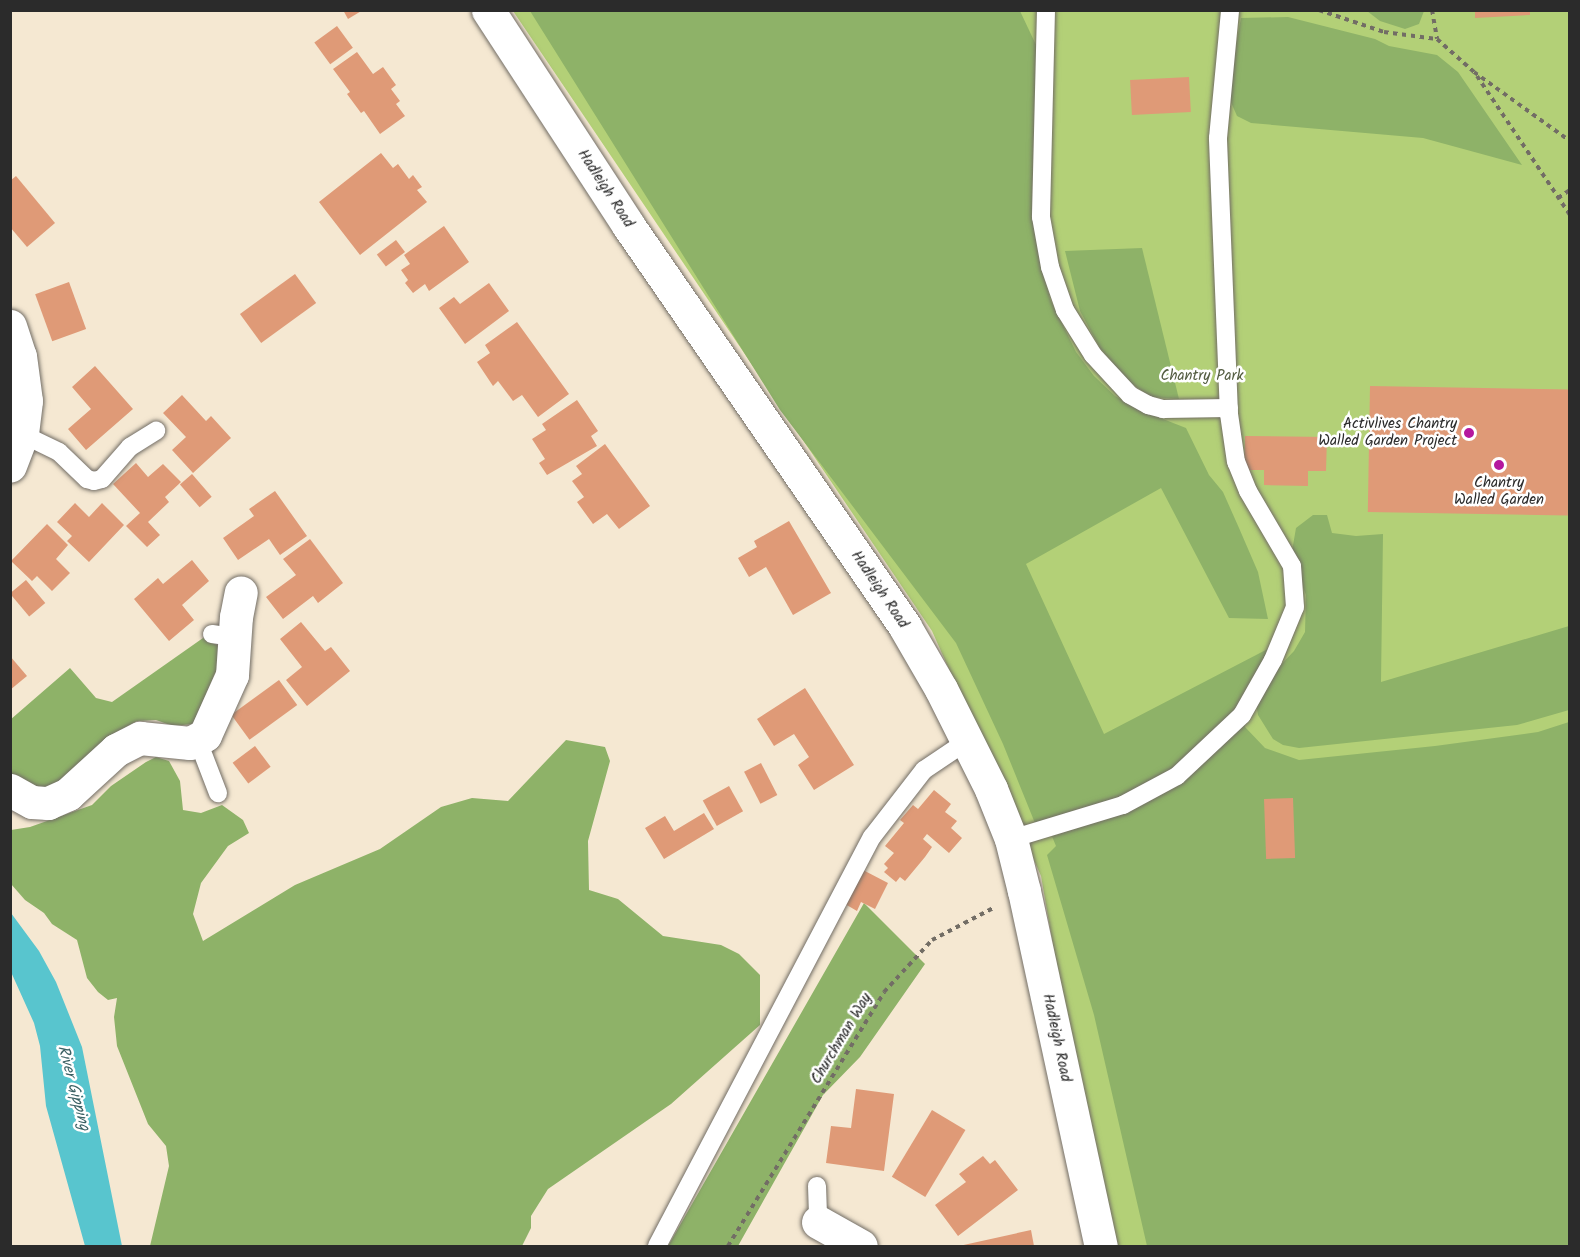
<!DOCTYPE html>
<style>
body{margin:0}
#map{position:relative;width:1580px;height:1257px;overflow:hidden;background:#f5e8d2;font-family:Kalam,sans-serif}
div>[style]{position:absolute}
.green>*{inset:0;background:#b3d077}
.forest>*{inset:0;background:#8eb268}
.water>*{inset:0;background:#58c5ce}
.building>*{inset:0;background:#df9a77;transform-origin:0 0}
.path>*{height:4px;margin-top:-2px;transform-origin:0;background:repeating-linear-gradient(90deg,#726d65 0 4.5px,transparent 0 9px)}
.roads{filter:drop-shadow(0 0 2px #726d65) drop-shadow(0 0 2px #726d65)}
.service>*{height:18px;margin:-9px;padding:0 9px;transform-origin:9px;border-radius:9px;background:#fff}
.minor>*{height:33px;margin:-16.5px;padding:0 16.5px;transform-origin:16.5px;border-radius:16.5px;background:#fff}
.tertiary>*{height:33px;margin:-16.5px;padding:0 16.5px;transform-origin:16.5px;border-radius:16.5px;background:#fff}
.dots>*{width:16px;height:16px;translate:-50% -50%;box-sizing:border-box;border:3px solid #fff;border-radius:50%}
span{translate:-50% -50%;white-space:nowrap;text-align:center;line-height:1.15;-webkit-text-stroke:5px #fff;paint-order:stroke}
.street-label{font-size:15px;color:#2b2b2b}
.park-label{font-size:15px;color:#545d42}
.poi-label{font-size:15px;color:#2b2b2b}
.right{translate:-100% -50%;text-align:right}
.water-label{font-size:16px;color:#3b6164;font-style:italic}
.frame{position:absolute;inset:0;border:12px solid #2b2b2b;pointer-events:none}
</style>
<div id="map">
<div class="green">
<div style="clip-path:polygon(513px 11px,1569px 11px,1569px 1246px,1105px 1246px,1041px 876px,932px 631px)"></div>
</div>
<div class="forest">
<div style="clip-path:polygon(530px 11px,1020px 11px,1037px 47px,1032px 211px,1050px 299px,1076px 352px,1094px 376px,1115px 396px,1140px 410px,1186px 428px,1209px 475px,1223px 492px,1239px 528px,1258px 572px,1268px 619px,1229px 618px,1161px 488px,1026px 564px,1104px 734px,1291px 637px,1252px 678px,1244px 693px,1245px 727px,1265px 748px,1299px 760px,1435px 746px,1538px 732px,1569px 722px,1569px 1246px,1147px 1246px,1094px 1015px,1047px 855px,1056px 846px,1051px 834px,1039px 833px,1003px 744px,956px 643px,780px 410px)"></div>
<div style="clip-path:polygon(1367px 11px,1424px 11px,1419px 24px,1405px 29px,1380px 21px)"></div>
<div style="clip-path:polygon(1288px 17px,1375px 39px,1389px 46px,1437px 55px,1458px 72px,1522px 165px,1423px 138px,1251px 123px,1237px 116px,1230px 100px,1234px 56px,1241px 18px)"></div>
<div style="clip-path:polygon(1142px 248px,1179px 399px,1151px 397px,1128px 381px,1100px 348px,1080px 311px,1065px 251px)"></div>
<div style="clip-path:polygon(1313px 515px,1327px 515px,1332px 533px,1356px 536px,1383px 534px,1381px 682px,1569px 626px,1569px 710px,1517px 725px,1299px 748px,1283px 745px,1273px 739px,1258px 715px,1256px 703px,1260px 687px,1294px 651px,1305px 632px,1306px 595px,1291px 557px,1296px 528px)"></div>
<div style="clip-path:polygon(203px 638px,217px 645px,224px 653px,193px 724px,173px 726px,156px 720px,137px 721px,123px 729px,51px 791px,33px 791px,11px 776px,10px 720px,70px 668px,96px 698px,112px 702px)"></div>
<div style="clip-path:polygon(566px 740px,605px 747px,610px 761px,588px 841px,589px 890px,618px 899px,663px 936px,721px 945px,739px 954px,760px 975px,760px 1025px,671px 1104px,548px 1189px,531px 1216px,531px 1228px,522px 1246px,150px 1246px,169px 1166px,166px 1146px,148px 1124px,117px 1046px,114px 1017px,117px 998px,108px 1000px,98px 992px,87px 978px,77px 940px,52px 924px,44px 913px,25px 900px,11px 884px,11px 830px,30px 827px,92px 805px,111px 786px,146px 762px,156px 757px,169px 761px,180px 781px,183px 810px,201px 813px,222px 805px,243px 820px,249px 833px,228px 846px,201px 883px,193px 914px,203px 941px,295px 885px,380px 849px,441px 807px,472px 798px,508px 801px)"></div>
<div style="clip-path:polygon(864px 903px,925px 964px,860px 1057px,823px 1095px,738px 1246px,668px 1246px)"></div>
</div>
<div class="water">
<div style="clip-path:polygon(11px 913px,39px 951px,56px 982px,82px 1047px,122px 1246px,85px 1246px,46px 1106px,40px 1046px,34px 1023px,11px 972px)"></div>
</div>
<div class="building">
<div style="clip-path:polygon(343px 10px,363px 10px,348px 19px)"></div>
<div style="clip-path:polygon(1475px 10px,1530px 10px,1530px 15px,1475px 18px)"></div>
<div style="left:337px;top:26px;width:27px;height:28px;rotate:54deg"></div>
<div style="clip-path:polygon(357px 52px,373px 74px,383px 67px,396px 85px,391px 89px,400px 101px,396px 104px,405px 116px,380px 134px,364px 111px,361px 113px,347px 94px,350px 92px,333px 69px)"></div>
<div style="left:1189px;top:77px;width:35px;height:59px;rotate:87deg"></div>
<div style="clip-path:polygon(381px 153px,393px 168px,398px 164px,409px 179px,413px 175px,422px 187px,417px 190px,427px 202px,360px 255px,319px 202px)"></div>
<div style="clip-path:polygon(16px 176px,55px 223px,27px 247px,10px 227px,10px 181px)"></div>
<div style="clip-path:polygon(444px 226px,469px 262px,429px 291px,425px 284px,413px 293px,405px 283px,408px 280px,401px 270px,410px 264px,404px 255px)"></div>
<div style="left:396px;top:240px;width:15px;height:24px;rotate:53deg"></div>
<div style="left:295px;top:274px;width:36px;height:68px;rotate:54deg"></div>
<div style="left:69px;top:282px;width:50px;height:36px;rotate:70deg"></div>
<div style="clip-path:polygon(489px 283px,509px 311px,465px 344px,439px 308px,454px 297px,460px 304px)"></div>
<div style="clip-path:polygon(517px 322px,569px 394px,538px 417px,522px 395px,513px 401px,498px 381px,493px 386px,477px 362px,490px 353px,485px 345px)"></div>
<div style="clip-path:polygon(95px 366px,133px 409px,86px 450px,68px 429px,91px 409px,72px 387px)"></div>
<div style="left:1370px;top:386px;width:200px;height:126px;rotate:1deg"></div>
<div style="clip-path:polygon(182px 395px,206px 421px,211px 416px,231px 438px,193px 473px,172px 450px,186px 437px,163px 413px)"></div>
<div style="clip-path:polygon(577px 400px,598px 431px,591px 436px,597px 446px,547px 475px,539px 463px,545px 459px,532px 439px,546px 430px,542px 424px)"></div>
<div style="clip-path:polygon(1245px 436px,1327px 437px,1326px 471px,1308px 471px,1308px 486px,1264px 485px,1264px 470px,1244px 470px)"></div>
<div style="clip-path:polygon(605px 444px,650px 506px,619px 529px,607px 514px,593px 524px,577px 502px,584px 497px,572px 481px,582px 474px,576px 466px)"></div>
<div style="clip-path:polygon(136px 463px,148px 477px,163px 464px,181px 482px,165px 497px,169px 502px,148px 522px,160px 535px,147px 547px,126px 526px,140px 513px,113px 484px)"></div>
<div style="left:192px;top:474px;width:30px;height:16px;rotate:49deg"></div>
<div style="clip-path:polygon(275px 491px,307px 536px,280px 555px,269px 539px,238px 560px,223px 538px,254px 516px,249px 509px)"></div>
<div style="clip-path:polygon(75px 503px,89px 517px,102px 503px,124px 525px,89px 562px,67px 541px,72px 536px,57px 522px)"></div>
<div style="clip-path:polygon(789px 521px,831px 593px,793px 615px,766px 567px,749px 577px,738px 558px,757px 547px,754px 541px)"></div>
<div style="clip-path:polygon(47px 524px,68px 545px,56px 559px,70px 573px,52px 591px,37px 576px,32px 581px,11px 561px)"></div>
<div style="clip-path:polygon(310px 539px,343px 583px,318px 603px,313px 596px,283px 619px,266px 597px,296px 575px,283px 559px)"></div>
<div style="clip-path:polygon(192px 560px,209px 581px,182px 605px,194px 620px,169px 641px,134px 599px,158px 578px,163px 584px)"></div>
<div style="left:26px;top:580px;width:30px;height:21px;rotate:50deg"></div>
<div style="clip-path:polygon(301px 622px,325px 651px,331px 647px,350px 671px,307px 706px,286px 680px,302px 667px,280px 639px)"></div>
<div style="clip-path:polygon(10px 656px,27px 676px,10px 690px)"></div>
<div style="left:279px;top:680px;width:31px;height:59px;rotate:54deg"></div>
<div style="clip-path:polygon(805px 688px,854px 765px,814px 790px,798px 765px,809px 757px,794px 734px,774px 746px,757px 719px)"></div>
<div style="left:255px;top:746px;width:26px;height:28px;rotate:53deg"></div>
<div style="left:761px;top:763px;width:36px;height:19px;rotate:63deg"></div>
<div style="left:729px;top:786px;width:29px;height:30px;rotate:61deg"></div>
<div style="clip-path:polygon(934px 790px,951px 804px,945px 812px,957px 821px,951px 828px,962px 838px,949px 853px,927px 834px,923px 839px,932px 847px,925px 857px,905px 881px,900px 877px,896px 882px,884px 872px,888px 868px,884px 864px,894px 853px,885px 846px,904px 823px,900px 820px,913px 805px,918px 809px)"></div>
<div style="left:1293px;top:798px;width:60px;height:29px;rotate:88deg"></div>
<div style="clip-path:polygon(704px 813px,714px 829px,664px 859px,645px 828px,665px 816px,674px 831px)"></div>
<div style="clip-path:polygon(863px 870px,888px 883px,875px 909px,861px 902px,857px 911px,845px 904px)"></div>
<div style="clip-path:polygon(856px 1089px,894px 1094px,884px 1171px,826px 1163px,831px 1126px,851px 1128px)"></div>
<div style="left:932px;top:1110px;width:39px;height:78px;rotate:31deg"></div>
<div style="clip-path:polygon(983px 1156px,990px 1164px,995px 1160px,1018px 1190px,958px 1236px,935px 1205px,966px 1182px,959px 1174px)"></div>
<div style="clip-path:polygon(1031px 1230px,1034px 1246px,959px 1246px)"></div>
</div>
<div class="path">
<div style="left:1319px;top:10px;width:69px;rotate:18.7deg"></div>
<div style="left:1384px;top:32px;width:53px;rotate:7.5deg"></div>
<div style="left:1432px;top:10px;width:29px;rotate:80deg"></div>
<div style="left:1437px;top:39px;width:50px;rotate:41.7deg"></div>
<div style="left:1474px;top:72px;width:118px;rotate:35.7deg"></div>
<div style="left:1477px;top:76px;width:167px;rotate:56.2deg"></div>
<div style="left:1558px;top:198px;width:14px;rotate:-34deg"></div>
<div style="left:728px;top:1246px;width:298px;rotate:-58.4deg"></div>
<div style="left:884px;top:992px;width:71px;rotate:-47.3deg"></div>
<div style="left:932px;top:940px;width:71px;rotate:-27.6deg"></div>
</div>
<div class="roads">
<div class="service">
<div style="left:1046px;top:10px;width:207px;rotate:91.4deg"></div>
<div style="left:1041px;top:217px;width:51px;rotate:79.8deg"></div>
<div style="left:1050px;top:267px;width:46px;rotate:70.8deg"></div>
<div style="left:1065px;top:310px;width:53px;rotate:58.1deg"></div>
<div style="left:1093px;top:355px;width:54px;rotate:47.2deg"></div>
<div style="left:1130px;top:395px;width:21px;rotate:29deg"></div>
<div style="left:1148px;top:405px;width:16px;rotate:15deg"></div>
<div style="left:1163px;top:409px;width:66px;rotate:-0.9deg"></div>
<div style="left:22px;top:434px;width:41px;rotate:25.9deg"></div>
<div style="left:59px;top:452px;width:39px;rotate:44deg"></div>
<div style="left:87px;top:479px;width:7px;rotate:16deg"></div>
<div style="left:94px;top:481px;width:8px;rotate:-14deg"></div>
<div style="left:102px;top:479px;width:43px;rotate:-48.8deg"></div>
<div style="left:130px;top:447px;width:31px;rotate:-32deg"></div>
<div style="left:212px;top:634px;width:22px;rotate:8deg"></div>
<div style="left:198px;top:741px;width:56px;rotate:69deg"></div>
<div style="left:1011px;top:839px;width:117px;rotate:-16.9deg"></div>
<div style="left:1123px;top:805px;width:61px;rotate:-28.2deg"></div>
<div style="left:1177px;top:776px;width:89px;rotate:-43.2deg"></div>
<div style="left:1242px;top:715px;width:63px;rotate:-60.6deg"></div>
<div style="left:1273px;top:660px;width:57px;rotate:-67.5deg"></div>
<div style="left:1295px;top:607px;width:41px;rotate:-94.2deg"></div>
<div style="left:1292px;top:566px;width:87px;rotate:-120.4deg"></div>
<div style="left:1248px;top:491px;width:31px;rotate:-112deg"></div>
<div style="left:1236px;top:462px;width:49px;rotate:-98.3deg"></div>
<div style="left:1229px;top:414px;width:276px;rotate:-92.3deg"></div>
<div style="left:1218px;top:138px;width:129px;rotate:-84.6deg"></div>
<div style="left:817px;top:1186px;width:36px;rotate:88deg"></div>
<div style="left:657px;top:1246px;width:462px;rotate:-62.3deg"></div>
<div style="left:872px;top:837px;width:85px;rotate:-52.2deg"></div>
<div style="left:924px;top:770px;width:52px;rotate:-34deg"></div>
</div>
<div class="minor">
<div style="left:10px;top:326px;width:32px;rotate:72deg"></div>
<div style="left:20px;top:356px;width:45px;rotate:82.4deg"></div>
<div style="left:26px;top:401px;width:33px;rotate:97deg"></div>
<div style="left:22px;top:434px;width:34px;rotate:111deg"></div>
<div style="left:10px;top:790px;width:25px;rotate:29deg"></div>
<div style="left:32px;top:802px;width:16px;rotate:4deg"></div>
<div style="left:48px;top:803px;width:22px;rotate:-24deg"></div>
<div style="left:68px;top:794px;width:65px;rotate:-42.5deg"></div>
<div style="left:116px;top:750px;width:27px;rotate:-27deg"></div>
<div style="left:140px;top:738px;width:50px;rotate:5.7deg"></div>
<div style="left:190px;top:743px;width:17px;rotate:-28deg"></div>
<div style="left:205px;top:735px;width:66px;rotate:-65.8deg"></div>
<div style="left:232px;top:675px;width:58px;rotate:-86.1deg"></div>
<div style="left:236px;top:617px;width:25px;rotate:-79deg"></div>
<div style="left:818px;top:1222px;width:49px;rotate:29.2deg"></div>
</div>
<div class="tertiary">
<div style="left:488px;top:10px;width:257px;rotate:56.9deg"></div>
<div style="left:628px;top:225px;width:488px;rotate:55.4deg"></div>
<div style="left:905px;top:627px;width:72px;rotate:59.9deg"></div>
<div style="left:941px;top:689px;width:112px;rotate:63.4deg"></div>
<div style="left:991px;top:789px;width:54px;rotate:68.2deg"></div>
<div style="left:1011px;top:839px;width:54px;rotate:76deg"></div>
<div style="left:1024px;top:891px;width:363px;rotate:77.8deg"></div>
</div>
</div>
<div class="dots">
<div style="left:1469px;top:433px;background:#b5179e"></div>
<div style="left:1499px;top:465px;background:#b5179e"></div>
</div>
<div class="street-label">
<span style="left:605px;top:189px;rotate:57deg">Hadleigh Road</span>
<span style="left:879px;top:590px;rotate:56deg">Hadleigh Road</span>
<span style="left:1056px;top:1038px;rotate:78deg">Hadleigh Road</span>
<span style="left:842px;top:1039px;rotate:-59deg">Churchman Way</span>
</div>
<div class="park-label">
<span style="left:1202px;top:377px">Chantry Park</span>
</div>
<div class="poi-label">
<span class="right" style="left:1457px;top:433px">Activlives Chantry<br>Walled Garden Project</span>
<span style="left:1499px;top:492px">Chantry<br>Walled Garden</span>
</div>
<div class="water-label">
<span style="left:73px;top:1088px;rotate:75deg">River Gipping</span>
</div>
<div class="frame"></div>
</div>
